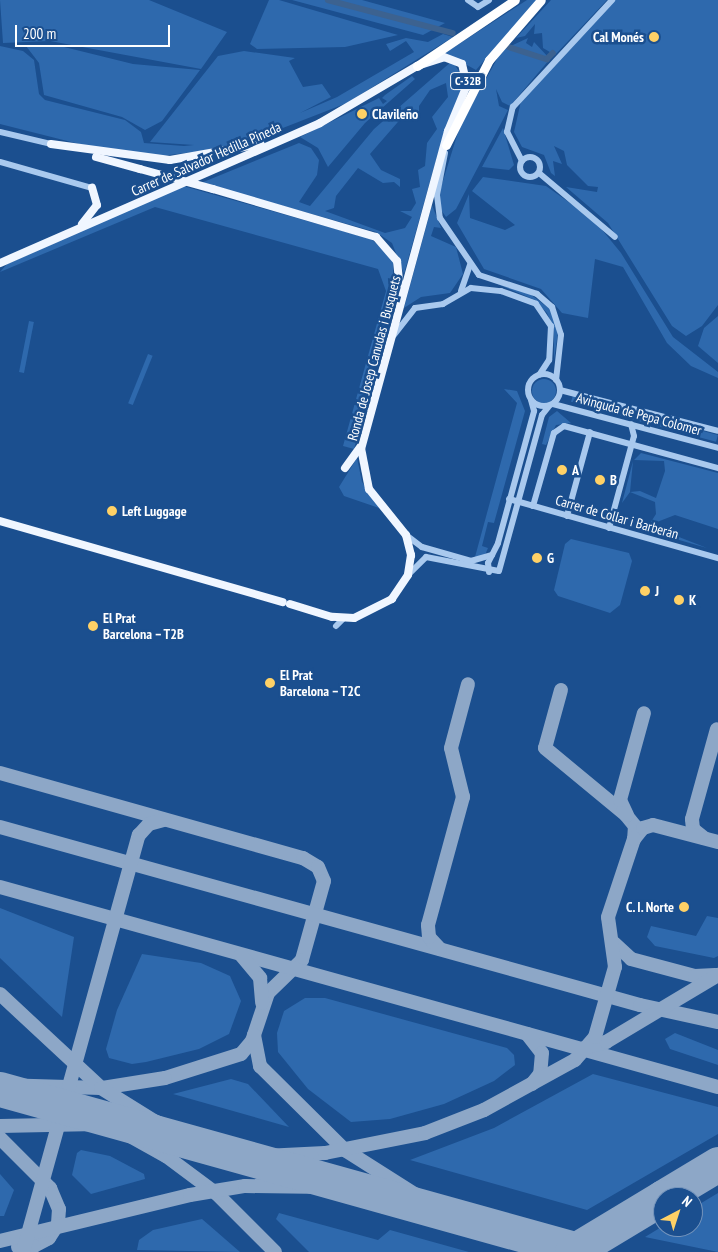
<!DOCTYPE html>
<meta charset="utf-8">
<style>
body{margin:0}
#map{position:relative;width:718px;height:1252px;overflow:hidden;background:#1b4f8f;font-family:"PT Sans Narrow",sans-serif}
div>[style]{position:absolute}
.green>*{inset:0;background:#2e69ad;transform-origin:0 0}
.round{border-radius:50%}
.canal>*{height:5.5px;margin:-2.75px;padding:0 2.75px;transform-origin:2.75px;border-radius:2.75px;background:#3c6290}
.taxiway>*{height:14px;margin:-7px;padding:0 7px;transform-origin:7px;border-radius:7px;background:#8da7c7}
.runway>*{height:35px;margin:-17.5px;padding:0 17.5px;transform-origin:17.5px;border-radius:17.5px;background:#8da7c7}
.minor>*{height:6px;margin:-3px;padding:0 3px;transform-origin:3px;border-radius:3px;background:#a9c9ee}
.minor>.ring{margin:-3px;padding:0;box-sizing:content-box;background:none;border:6px solid #a9c9ee;border-radius:50%}
.major>*{height:8px;margin:-4px;padding:0 4px;transform-origin:4px;border-radius:4px;background:#f0f6ff}
.highway>*{height:9px;margin:-4.5px;padding:0 4.5px;transform-origin:4.5px;border-radius:4.5px;background:#fff}
.major-bridge>*{height:8px;margin:-4px;padding:0 4px;transform-origin:4px;border-radius:4px;background:#f0f6ff}
.dots>*{width:14px;height:14px;translate:-50% -50%;box-sizing:border-box;border:2px solid #1b4f8f;border-radius:50%}
span{translate:-50% -50%;white-space:nowrap;text-align:center;line-height:1.15;-webkit-text-stroke:5px #1b4f8f;paint-order:stroke}
.shield-label span{padding:1px 4px;background:#1b4f8f;border:1px solid;border-radius:4px;-webkit-text-stroke-width:0}
.shield-label{font-size:12px;color:#fff;font-weight:700}
.poi-label{font-size:14px;color:#fff;font-weight:700}
.right{translate:-100% -50%;text-align:right}
.left{translate:0 -50%;text-align:left}
.street-label{font-size:14px;color:#fff}
.north{position:absolute;left:653px;top:1187px;width:50px;height:50px;box-sizing:border-box;background:#1b4f8f;border:1px solid #7695bc;border-radius:50%;rotate:40deg;font-size:14px;font-weight:700;line-height:20px;text-align:center;color:#fff}
.north::after{content:'';display:block;margin:auto;width:18px;height:22px;background:#ffd166;clip-path:polygon(50% 0,100% 100%,50% 72%,0 100%)}
.scale{position:absolute;left:15px;top:25px;width:155px;height:22px;box-sizing:border-box;border:2px solid #fff;border-top:0;padding-left:6px;font-size:15px;line-height:18px;white-space:nowrap;color:#fff;-webkit-text-stroke:4px #1b4f8f;paint-order:stroke}
</style>
<div id="map">
<div class="green">
<div style="clip-path:polygon(0 0,149px 0,227px 32px,201px 69px,50px 41px,3px 43px)"></div>
<div style="clip-path:polygon(269px 0,279px 0,398px 35px,345px 47px,257px 49px,250px 44px)"></div>
<div style="clip-path:polygon(292px 0,362px 0,445px 23px,423px 35px)"></div>
<div style="clip-path:polygon(527px 0,537px 0,476px 70px,445px 53px)"></div>
<div style="clip-path:polygon(551px 0,607px 0,555px 55px,543px 48px,542px 33px,534px 34px,535px 24px,525px 36px,516px 38px)"></div>
<div style="clip-path:polygon(615px 0,718px 0,718px 305px,702px 326px,686px 336px,672px 326px,608px 223px,566px 187px,597px 192px,598px 187px,588px 186px,567px 165px,564px 151px,554px 146px,562px 164px,553px 161px,555px 176px,551px 173px,544px 155px,522px 147px,514px 132px,521px 101px)"></div>
<div style="clip-path:polygon(443px 34px,453px 37px,347px 103px,234px 147px,161px 156px,107px 151px,0 124px,0 46px,23px 51px,34px 60px,39px 94px,45px 100px,125px 120px,141px 132px,144px 143px,184px 146px,194px 145px,150px 142px,218px 56px,244px 51px,295px 58px,289px 61px,303px 87px,322px 84px,331px 97px,300px 113px,337px 97px,414px 52px,406px 41px,390px 51px,386px 44px,406px 38px,428px 42px)"></div>
<div style="clip-path:polygon(528px 38px,526px 43px,532px 47px,534px 42px,550px 59px,510px 106px,502px 102px,496px 89px,499px 106px,508px 110px,456px 209px,446px 217px,439px 207px,441px 187px,460px 126px,502px 50px)"></div>
<div style="clip-path:polygon(56px 45px,133px 64px,200px 70px,162px 121px,145px 130px,122px 117px,44px 95px,39px 63px,26px 46px)"></div>
<div style="clip-path:polygon(evenodd,452px 61px,465px 80px,438px 153px,404px 274px,392px 243px,376px 232px,201px 183px,299px 143px,311px 148px,319px 160px,317px 175px,299px 202px,310px 206px,374px 129px,452px 61px,446px 83px,448px 97px,432px 117px,437px 129px,427px 143px,425px 166px,418px 170px,420px 187px,412px 189px,416px 203px,411px 211px,400px 211px,412px 217px,405px 228px,385px 233px,325px 211px,334px 208px,336px 196px,358px 168px,383px 183px,394px 182px,400px 187px,400px 179px,381px 170px,370px 154px,404px 115px,410px 117px,411px 109px,419px 114px,419px 106px,430px 90px,446px 83px)"></div>
<div style="clip-path:polygon(412px 76px,415px 79px,365px 123px,328px 167px,318px 148px,300px 137px,379px 98px,383px 104px,387px 101px,382px 98px,385px 95px)"></div>
<div style="clip-path:polygon(503px 128px,514px 165px,509px 170px,482px 167px)"></div>
<div style="clip-path:polygon(483px 177px,546px 186px,594px 220px,621px 253px,673px 337px,718px 372px,718px 378px,691px 366px,667px 343px,623px 267px,595px 259px,588px 318px,562px 313px,541px 289px,484px 269px,457px 223px,469px 194px,470px 218px,505px 230px,515px 225px,472px 191px)"></div>
<div style="clip-path:polygon(183px 186px,371px 239px,393px 258px,393px 299px,354px 449px,343px 446px,386px 291px,378px 269px,155px 207px,0 272px,7px 264px)"></div>
<div style="clip-path:polygon(432px 205px,441px 228px,434px 227px,431px 236px,456px 247px,463px 274px,450px 293px,421px 297px,404px 308px)"></div>
<div style="clip-path:polygon(495px 283px,530px 294px,550px 309px,558px 332px,554px 360px,554px 329px,547px 313px,535px 300px)"></div>
<div style="clip-path:polygon(718px 316px,718px 363px,698px 346px,704px 328px)"></div>
<div style="left:29px;top:321px;width:5px;height:52px;rotate:11deg"></div>
<div style="left:148px;top:354px;width:5px;height:53px;rotate:22deg"></div>
<div class="round" style="left:532px;top:379px;width:24px;height:24px"></div>
<div style="clip-path:polygon(504px 389px,517px 391px,525px 411px,494px 523px,488px 522px,482px 546px,488px 548px,485px 555px,475px 557px,517px 403px)"></div>
<div style="left:573px;top:395px;width:82px;height:7px;rotate:16deg"></div>
<div style="clip-path:polygon(557px 411px,571px 423px,556px 425px,546px 445px,542px 444px,549px 417px)"></div>
<div style="left:658px;top:419px;width:62px;height:7px;rotate:15deg"></div>
<div style="clip-path:polygon(641px 453px,718px 473px,718px 529px,675px 515px,657px 522px,656px 528px,707px 548px,627px 525px,649px 525px,656px 514px,655px 502px,630px 492px,622px 503px,633px 461px,630px 492px,640px 491px,656px 498px,665px 471px,664px 461px,634px 460px)"></div>
<div style="clip-path:polygon(357px 458px,362px 482px,382px 509px,344px 496px,339px 487px)"></div>
<div style="clip-path:polygon(571px 539px,629px 553px,632px 561px,620px 605px,610px 613px,558px 596px,554px 590px,565px 544px)"></div>
<div style="clip-path:polygon(0 908px,74px 937px,62px 1017px,0 958px)"></div>
<div style="clip-path:polygon(707px 916px,718px 918px,718px 956px,714px 958px,655px 946px,647px 937px,651px 926px,696px 936px)"></div>
<div style="clip-path:polygon(142px 954px,201px 963px,230px 976px,241px 1001px,229px 1034px,199px 1049px,146px 1062px,132px 1064px,109px 1058px,106px 1049px,117px 1010px)"></div>
<div style="clip-path:polygon(305px 998px,325px 998px,507px 1048px,514px 1055px,515px 1065px,494px 1081px,444px 1104px,390px 1119px,351px 1122px,308px 1089px,278px 1052px,277px 1033px,284px 1011px)"></div>
<div style="clip-path:polygon(675px 1033px,718px 1050px,718px 1065px,670px 1049px,665px 1039px)"></div>
<div style="clip-path:polygon(593px 1074px,718px 1107px,718px 1134px,587px 1210px,410px 1160px,494px 1128px)"></div>
<div style="clip-path:polygon(231px 1079px,248px 1084px,289px 1127px,173px 1094px)"></div>
<div style="clip-path:polygon(81px 1150px,110px 1156px,144px 1174px,145px 1179px,91px 1194px,72px 1175px,77px 1153px)"></div>
<div style="clip-path:polygon(0 1174px,14px 1190px,4px 1216px,0 1216px)"></div>
<div style="clip-path:polygon(718px 1193px,718px 1252px,645px 1237px,663px 1226px,693px 1227px,693px 1208px)"></div>
<div style="clip-path:polygon(279px 1213px,378px 1240px,390px 1230px,469px 1252px,309px 1252px,276px 1219px)"></div>
<div style="clip-path:polygon(202px 1219px,240px 1252px,137px 1250px,139px 1240px,153px 1230px)"></div>
</div>
<div class="canal">
<div style="left:328px;top:0;width:129px;rotate:14.8deg"></div>
<div style="left:509px;top:47px;width:40px;rotate:18deg"></div>
<div style="left:547px;top:59px;width:8px;rotate:-45deg"></div>
</div>
<div class="taxiway">
<div style="left:561px;top:690px;width:60px;rotate:105.4deg"></div>
<div style="left:545px;top:748px;width:105px;rotate:39.6deg"></div>
<div style="left:626px;top:815px;width:14px;rotate:51deg"></div>
<div style="left:635px;top:826px;width:13px;rotate:94deg"></div>
<div style="left:0;top:773px;width:315px;rotate:15.7deg"></div>
<div style="left:303px;top:858px;width:17px;rotate:31deg"></div>
<div style="left:318px;top:867px;width:15px;rotate:67deg"></div>
<div style="left:324px;top:881px;width:82px;rotate:105.6deg"></div>
<div style="left:302px;top:960px;width:47px;rotate:135.9deg"></div>
<div style="left:268px;top:993px;width:51px;rotate:108.4deg"></div>
<div style="left:252px;top:1041px;width:17px;rotate:130deg"></div>
<div style="left:241px;top:1054px;width:80px;rotate:162.5deg"></div>
<div style="left:165px;top:1078px;width:65px;rotate:171.1deg"></div>
<div style="left:101px;top:1088px;width:101px;rotate:-178.3deg"></div>
<div style="left:627px;top:815px;width:17px;rotate:-115deg"></div>
<div style="left:620px;top:800px;width:90px;rotate:-74.6deg"></div>
<div style="left:0;top:827px;width:664px;rotate:15.54deg"></div>
<div style="left:640px;top:1005px;width:80px;rotate:12.3deg"></div>
<div style="left:704px;top:838px;width:14px;rotate:-141deg"></div>
<div style="left:693px;top:829px;width:10px;rotate:-96deg"></div>
<div style="left:692px;top:819px;width:93px;rotate:-74.5deg"></div>
<div style="left:0;top:887px;width:745px;rotate:15.57deg"></div>
<div style="left:614px;top:943px;width:23px;rotate:43deg"></div>
<div style="left:631px;top:959px;width:66px;rotate:14.9deg"></div>
<div style="left:695px;top:976px;width:20px;rotate:-3deg"></div>
<div style="left:440px;top:949px;width:16px;rotate:-133deg"></div>
<div style="left:429px;top:937px;width:12px;rotate:-95deg"></div>
<div style="left:428px;top:925px;width:133px;rotate:-74.7deg"></div>
<div style="left:463px;top:797px;width:50px;rotate:-103.8deg"></div>
<div style="left:451px;top:748px;width:66px;rotate:-75.1deg"></div>
<div style="left:241px;top:955px;width:30px;rotate:50deg"></div>
<div style="left:260px;top:978px;width:25px;rotate:85deg"></div>
<div style="left:0;top:994px;width:138px;rotate:42.9deg"></div>
<div style="left:101px;top:1088px;width:62px;rotate:31.9deg"></div>
<div style="left:154px;top:1121px;width:79px;rotate:23deg"></div>
<div style="left:527px;top:1034px;width:24px;rotate:52deg"></div>
<div style="left:542px;top:1053px;width:21px;rotate:95deg"></div>
<div style="left:540px;top:1074px;width:13px;rotate:129deg"></div>
<div style="left:254px;top:1035px;width:32px;rotate:79deg"></div>
<div style="left:260px;top:1066px;width:120px;rotate:44.7deg"></div>
<div style="left:345px;top:1150px;width:84px;rotate:32.4deg"></div>
<div style="left:416px;top:1195px;width:105px;rotate:20.7deg"></div>
<div style="left:584px;top:1048px;width:23px;rotate:-15deg"></div>
<div style="left:606px;top:1042px;width:131px;rotate:-30.9deg"></div>
<div style="left:44px;top:1101px;width:70px;rotate:20deg"></div>
<div style="left:110px;top:1125px;width:64px;rotate:29deg"></div>
<div style="left:166px;top:1156px;width:64px;rotate:36.7deg"></div>
<div style="left:217px;top:1194px;width:82px;rotate:45deg"></div>
<div style="left:0;top:1126px;width:97px;rotate:-1.2deg"></div>
<div style="left:126px;top:1127px;width:51px;rotate:12.4deg"></div>
<div style="left:0;top:1138px;width:71px;rotate:45deg"></div>
<div style="left:50px;top:1188px;width:23px;rotate:67deg"></div>
<div style="left:59px;top:1209px;width:15px;rotate:94deg"></div>
<div style="left:58px;top:1224px;width:17px;rotate:123deg"></div>
<div style="left:49px;top:1238px;width:17px;rotate:152deg"></div>
<div style="left:34px;top:1246px;width:16px;rotate:176deg"></div>
<div style="left:243px;top:1157px;width:82px;rotate:-2.8deg"></div>
<div style="left:325px;top:1153px;width:102px;rotate:-11.3deg"></div>
<div style="left:425px;top:1133px;width:63px;rotate:-21.3deg"></div>
<div style="left:484px;top:1110px;width:104px;rotate:-28.8deg"></div>
<div style="left:575px;top:1060px;width:30px;rotate:-49deg"></div>
<div style="left:595px;top:1037px;width:73px;rotate:-74.1deg"></div>
<div style="left:615px;top:967px;width:50px;rotate:-98deg"></div>
<div style="left:608px;top:917px;width:82px;rotate:-71.6deg"></div>
<div style="left:634px;top:839px;width:14px;rotate:-51deg"></div>
<div style="left:643px;top:828px;width:10px;rotate:-17deg"></div>
<div style="left:653px;top:825px;width:67px;rotate:14.7deg"></div>
<div style="left:507px;top:1232px;width:52px;rotate:22.6deg"></div>
<div style="left:0;top:1241px;width:195px;rotate:-13.6deg"></div>
<div style="left:190px;top:1195px;width:56px;rotate:-9.3deg"></div>
<div style="left:245px;top:1186px;width:80px;rotate:0.7deg"></div>
<div style="left:325px;top:1187px;width:77px;rotate:10.4deg"></div>
<div style="left:23px;top:1252px;width:433px;rotate:-74.5deg"></div>
<div style="left:139px;top:835px;width:15px;rotate:-48deg"></div>
<div style="left:149px;top:824px;width:16px;rotate:-15deg"></div>
</div>
<div class="runway">
<div style="left:0;top:1089px;width:607px;rotate:15.57deg"></div>
<div style="left:663px;top:1197px;width:64px;rotate:-31deg"></div>
<div style="left:572px;top:1252px;width:106px;rotate:-31.1deg"></div>
</div>
<div class="minor">
<div style="left:468px;top:0;width:12px;rotate:35deg"></div>
<div style="left:478px;top:7px;width:13px;rotate:-32deg"></div>
<div style="left:0;top:132px;width:52px;rotate:13.2deg"></div>
<div style="left:445px;top:153px;width:43px;rotate:100.8deg"></div>
<div style="left:437px;top:195px;width:23px;rotate:83deg"></div>
<div style="left:440px;top:218px;width:69px;rotate:55.6deg"></div>
<div style="left:479px;top:275px;width:61px;rotate:18.1deg"></div>
<div style="left:537px;top:294px;width:20px;rotate:41deg"></div>
<div style="left:552px;top:307px;width:29px;rotate:72deg"></div>
<div style="left:561px;top:335px;width:45px;rotate:96.3deg"></div>
<div class="ring" style="left:520px;top:157px;width:14px;height:14px"></div>
<div style="left:522px;top:161px;width:33px;rotate:-117deg"></div>
<div style="left:507px;top:132px;width:26px;rotate:-77deg"></div>
<div style="left:513px;top:107px;width:146px;rotate:-47.2deg"></div>
<div style="left:0;top:162px;width:96px;rotate:15.8deg"></div>
<div style="left:539px;top:173px;width:99px;rotate:40.1deg"></div>
<div style="left:461px;top:291px;width:28px;rotate:-71deg"></div>
<div style="left:394px;top:335px;width:34px;rotate:-52deg"></div>
<div style="left:415px;top:308px;width:28px;rotate:-8deg"></div>
<div style="left:443px;top:304px;width:32px;rotate:-30deg"></div>
<div style="left:471px;top:288px;width:30px;rotate:6deg"></div>
<div style="left:501px;top:291px;width:37px;rotate:20deg"></div>
<div style="left:536px;top:304px;width:27px;rotate:56deg"></div>
<div style="left:551px;top:326px;width:34px;rotate:93deg"></div>
<div style="left:549px;top:360px;width:17px;rotate:123deg"></div>
<div class="ring" style="left:528px;top:374px;width:26px;height:26px"></div>
<div style="left:560px;top:390px;width:163px;rotate:14.5deg"></div>
<div style="left:553px;top:404px;width:171px;rotate:14.9deg"></div>
<div style="left:509px;top:499px;width:217px;rotate:15.8deg"></div>
<div style="left:533px;top:506px;width:76px;rotate:-74deg"></div>
<div style="left:554px;top:433px;width:12px;rotate:-35deg"></div>
<div style="left:564px;top:426px;width:160px;rotate:15.3deg"></div>
<div style="left:567px;top:516px;width:87px;rotate:-74.7deg"></div>
<div style="left:609px;top:528px;width:95px;rotate:-74.8deg"></div>
<div style="left:634px;top:436px;width:12px;rotate:-104deg"></div>
<div style="left:406px;top:535px;width:20px;rotate:37deg"></div>
<div style="left:422px;top:547px;width:51px;rotate:15.9deg"></div>
<div style="left:471px;top:561px;width:22px;rotate:-16deg"></div>
<div style="left:489px;top:572px;width:9px;rotate:-96deg"></div>
<div style="left:488px;top:563px;width:22px;rotate:-63deg"></div>
<div style="left:498px;top:543px;width:137px;rotate:-74.7deg"></div>
<div style="left:534px;top:411px;width:11px;rotate:-105deg"></div>
<div style="left:409px;top:574px;width:24px;rotate:-45deg"></div>
<div style="left:426px;top:557px;width:74px;rotate:10.9deg"></div>
<div style="left:499px;top:571px;width:162px;rotate:-74.6deg"></div>
<div style="left:542px;top:415px;width:11px;rotate:-52deg"></div>
<div style="left:336px;top:626px;width:11px;rotate:-45deg"></div>
</div>
<div class="major">
<div style="left:51px;top:144px;width:120px;rotate:7.7deg"></div>
<div style="left:170px;top:160px;width:92px;rotate:-10deg"></div>
<div style="left:96px;top:157px;width:46px;rotate:15.3deg"></div>
<div style="left:213px;top:189px;width:170px;rotate:16.4deg"></div>
<div style="left:376px;top:237px;width:32px;rotate:49deg"></div>
<div style="left:397px;top:261px;width:37px;rotate:84deg"></div>
<div style="left:82px;top:224px;width:24px;rotate:-52deg"></div>
<div style="left:97px;top:205px;width:18px;rotate:-106deg"></div>
<div style="left:0;top:263px;width:349px;rotate:-23.6deg"></div>
<div style="left:320px;top:123px;width:113px;rotate:-30.4deg"></div>
<div style="left:417px;top:66px;width:28px;rotate:-18deg"></div>
<div style="left:444px;top:57px;width:19px;rotate:21deg"></div>
<div style="left:462px;top:64px;width:22px;rotate:77deg"></div>
<div style="left:467px;top:85px;width:50px;rotate:112.4deg"></div>
<div style="left:448px;top:131px;width:329px;rotate:105.3deg"></div>
<div style="left:361px;top:448px;width:42px;rotate:79deg"></div>
<div style="left:369px;top:489px;width:59px;rotate:51.2deg"></div>
<div style="left:406px;top:535px;width:21px;rotate:76deg"></div>
<div style="left:411px;top:555px;width:20px;rotate:99deg"></div>
<div style="left:408px;top:575px;width:29px;rotate:124deg"></div>
<div style="left:392px;top:599px;width:42px;rotate:153.4deg"></div>
<div style="left:354px;top:618px;width:22px;rotate:-177deg"></div>
<div style="left:332px;top:617px;width:44px;rotate:-162.8deg"></div>
<div style="left:345px;top:468px;width:27px;rotate:-54deg"></div>
<div style="left:0;top:521px;width:294px;rotate:16deg"></div>
</div>
<div class="highway">
<div style="left:417px;top:66px;width:118px;rotate:-34deg"></div>
<div style="left:446px;top:145px;width:95px;rotate:-63.2deg"></div>
<div style="left:489px;top:60px;width:79px;rotate:-49.1deg"></div>
</div>
<div class="major-bridge">
<div style="left:140px;top:169px;width:76px;rotate:15.3deg"></div>
</div>
<div class="dots">
<div style="left:654px;top:37px;background:#ffd166"></div>
<div style="left:362px;top:114px;background:#ffd166"></div>
<div style="left:562px;top:470px;background:#ffd166"></div>
<div style="left:600px;top:480px;background:#ffd166"></div>
<div style="left:112px;top:511px;background:#ffd166"></div>
<div style="left:537px;top:558px;background:#ffd166"></div>
<div style="left:645px;top:591px;background:#ffd166"></div>
<div style="left:679px;top:600px;background:#ffd166"></div>
<div style="left:93px;top:626px;background:#ffd166"></div>
<div style="left:270px;top:683px;background:#ffd166"></div>
<div style="left:684px;top:907px;background:#ffd166"></div>
</div>
<div class="shield-label">
<span style="left:468px;top:81px">C-32B</span>
</div>
<div class="poi-label">
<span class="right" style="left:644px;top:37px">Cal Monés</span>
<span class="left" style="left:372px;top:114px">Clavileño</span>
<span class="left" style="left:572px;top:470px">A</span>
<span class="left" style="left:610px;top:480px">B</span>
<span class="left" style="left:122px;top:511px">Left Luggage</span>
<span class="left" style="left:547px;top:558px">G</span>
<span class="left" style="left:655px;top:591px">J</span>
<span class="left" style="left:689px;top:600px">K</span>
<span class="left" style="left:103px;top:626px">El Prat<br>Barcelona – T2B</span>
<span class="left" style="left:280px;top:683px">El Prat<br>Barcelona – T2C</span>
<span class="right" style="left:674px;top:907px">C. I. Norte</span>
</div>
<div class="street-label">
<span style="left:206px;top:159px;rotate:-24deg">Carrer de Salvador Hedilla Pineda</span>
<span style="left:374px;top:358px;rotate:-75deg">Ronda de Josep Canudas i Busquets</span>
<span style="left:639px;top:414px;rotate:15deg">Avinguda de Pepa Colomer</span>
<span style="left:617px;top:517px;rotate:16deg">Carrer de Collar i Barberán</span>
</div>
<div class="north">N</div>
<div class="scale">200 m</div>
</div>
